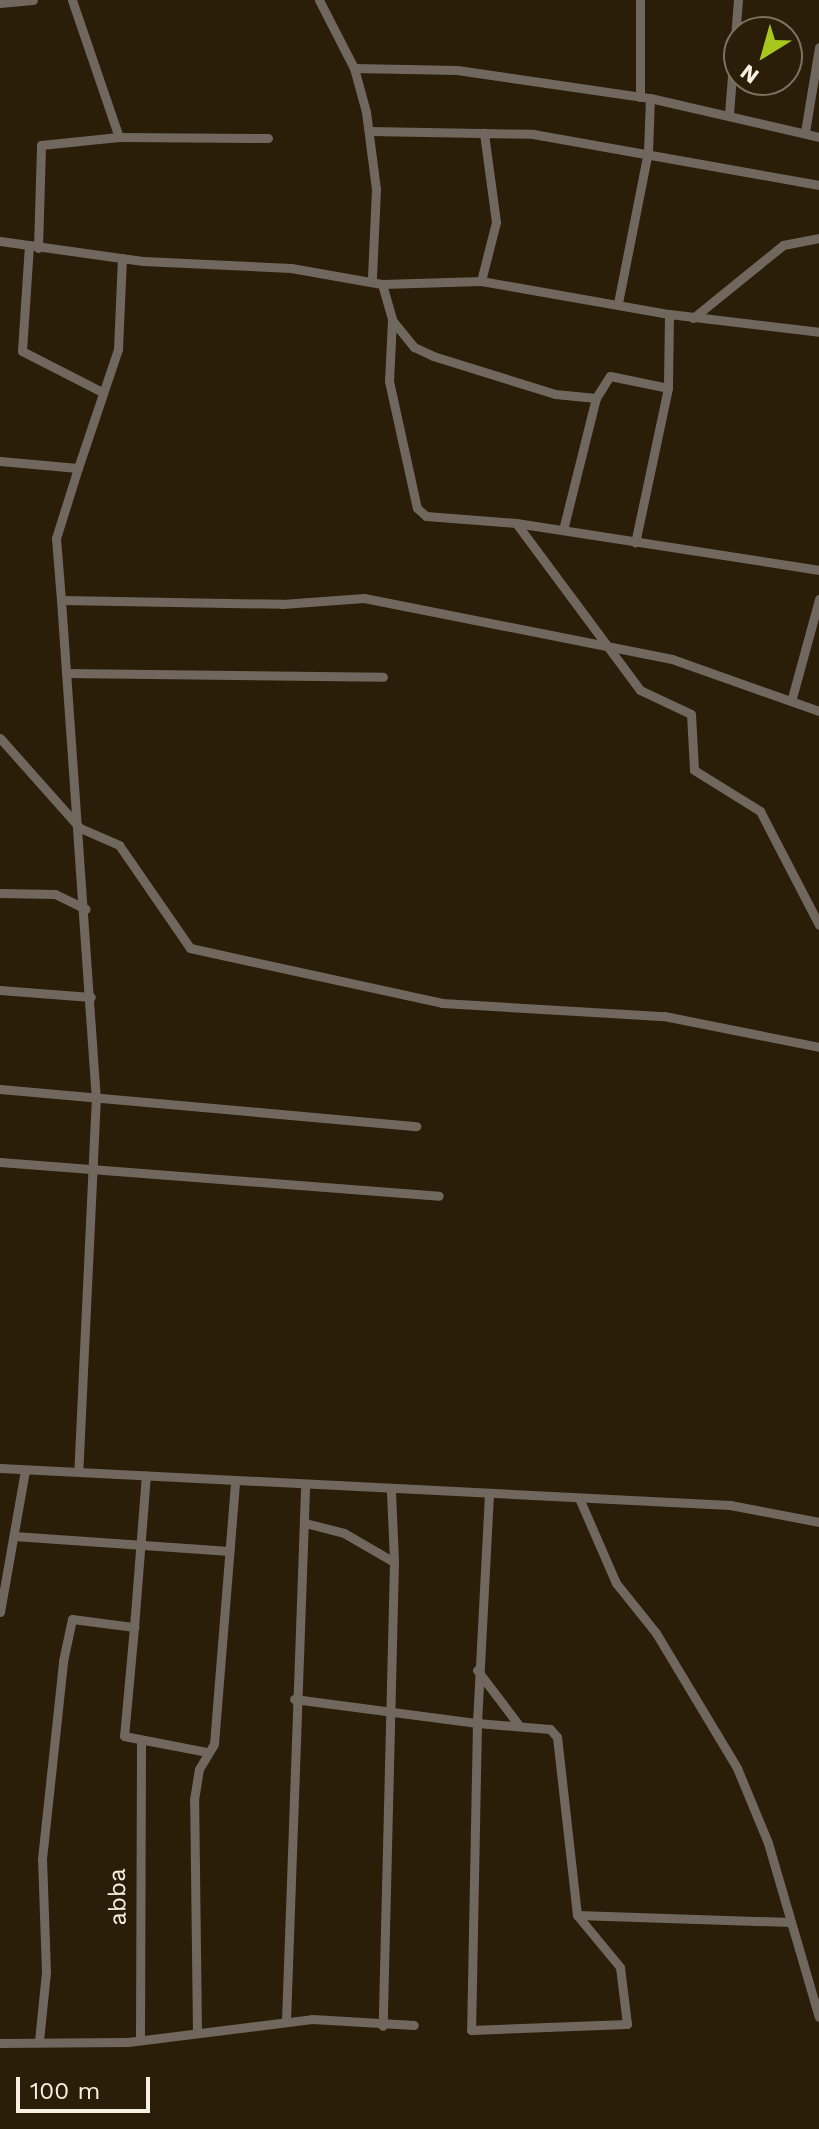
<!DOCTYPE html>
<style>
body{margin:0}
#map{position:relative;width:819px;height:2129px;overflow:hidden;background:#2a1e08;font-family:"Work Sans",sans-serif}
div>[style]{position:absolute}
.minor>*{height:9px;margin:-4.5px;padding:0 4.5px;transform-origin:4.5px;border-radius:4.5px;background:#70675e}
span{translate:-50% -50%;white-space:nowrap;text-align:center;line-height:1.15;-webkit-text-stroke:8px #2a1e08;paint-order:stroke}
.street-label{font-size:24px;color:#f8f0e3}
.north{position:absolute;left:723px;top:16px;width:80px;height:80px;box-sizing:border-box;background:#2a1e08;border:2px solid #7c7260;border-radius:50%;rotate:217deg;font-size:22px;font-weight:700;line-height:32px;text-align:center;color:#f8f0e3}
.north::after{content:'';display:block;margin:auto;width:28px;height:36px;background:#a7c71e;clip-path:polygon(50% 0,100% 100%,50% 72%,0 100%)}
.scale{position:absolute;left:16px;top:2077px;width:134px;height:36px;box-sizing:border-box;border:4px solid #f8f0e3;border-top:0;padding-left:10px;font-size:24px;line-height:28px;white-space:nowrap;color:#f8f0e3;-webkit-text-stroke:6px #2a1e08;paint-order:stroke}
</style>
<div id="map">
<div class="minor">
<div style="left:72px;top:0;width:145px;rotate:71.1deg"></div>
<div style="left:319px;top:0;width:76px;rotate:62.8deg"></div>
<div style="left:354px;top:68px;width:46px;rotate:74.7deg"></div>
<div style="left:366px;top:112px;width:78px;rotate:82.6deg"></div>
<div style="left:376px;top:189px;width:89px;rotate:92.6deg"></div>
<div style="left:640px;top:0;width:97px;rotate:90deg"></div>
<div style="left:0;top:3px;width:33px;rotate:-5deg"></div>
<div style="left:354px;top:68px;width:103px;rotate:1.1deg"></div>
<div style="left:457px;top:70px;width:195px;rotate:8.3deg"></div>
<div style="left:650px;top:98px;width:173px;rotate:13deg"></div>
<div style="left:729px;top:114px;width:114px;rotate:-85.5deg"></div>
<div style="left:369px;top:131px;width:164px;rotate:1deg"></div>
<div style="left:533px;top:134px;width:291px;rotate:10.1deg"></div>
<div style="left:805px;top:132px;width:86px;rotate:-80.6deg"></div>
<div style="left:0;top:241px;width:144px;rotate:8deg"></div>
<div style="left:143px;top:261px;width:148px;rotate:2.7deg"></div>
<div style="left:291px;top:268px;width:92px;rotate:10deg"></div>
<div style="left:382px;top:284px;width:37px;rotate:74deg"></div>
<div style="left:392px;top:320px;width:61px;rotate:92.8deg"></div>
<div style="left:389px;top:381px;width:130px;rotate:77.6deg"></div>
<div style="left:417px;top:508px;width:12px;rotate:42deg"></div>
<div style="left:426px;top:516px;width:90px;rotate:4.4deg"></div>
<div style="left:516px;top:523px;width:208px;rotate:53.4deg"></div>
<div style="left:640px;top:690px;width:56px;rotate:25.2deg"></div>
<div style="left:691px;top:714px;width:56px;rotate:86.9deg"></div>
<div style="left:694px;top:770px;width:78px;rotate:31.8deg"></div>
<div style="left:760px;top:811px;width:128px;rotate:62.6deg"></div>
<div style="left:29px;top:245px;width:106px;rotate:93.8deg"></div>
<div style="left:22px;top:351px;width:90px;rotate:27.1deg"></div>
<div style="left:38px;top:248px;width:103px;rotate:-88.3deg"></div>
<div style="left:41px;top:145px;width:78px;rotate:-5.9deg"></div>
<div style="left:119px;top:137px;width:149px;rotate:0.4deg"></div>
<div style="left:481px;top:281px;width:61px;rotate:-75.7deg"></div>
<div style="left:496px;top:222px;width:90px;rotate:-97.7deg"></div>
<div style="left:382px;top:284px;width:99px;rotate:-1.7deg"></div>
<div style="left:481px;top:281px;width:191px;rotate:10deg"></div>
<div style="left:669px;top:314px;width:74px;rotate:90.8deg"></div>
<div style="left:668px;top:388px;width:158px;rotate:102deg"></div>
<div style="left:618px;top:303px;width:154px;rotate:-78.8deg"></div>
<div style="left:648px;top:152px;width:54px;rotate:-87.9deg"></div>
<div style="left:669px;top:314px;width:151px;rotate:6.8deg"></div>
<div style="left:693px;top:318px;width:116px;rotate:-39deg"></div>
<div style="left:783px;top:245px;width:37px;rotate:-11deg"></div>
<div style="left:392px;top:320px;width:35px;rotate:51deg"></div>
<div style="left:414px;top:347px;width:21px;rotate:25deg"></div>
<div style="left:433px;top:356px;width:128px;rotate:17.3deg"></div>
<div style="left:555px;top:394px;width:41px;rotate:5.6deg"></div>
<div style="left:596px;top:398px;width:26px;rotate:-58deg"></div>
<div style="left:610px;top:376px;width:59px;rotate:11.7deg"></div>
<div style="left:0;top:461px;width:78px;rotate:5.1deg"></div>
<div style="left:78px;top:468px;width:73px;rotate:107.4deg"></div>
<div style="left:56px;top:538px;width:62px;rotate:85.4deg"></div>
<div style="left:61px;top:600px;width:221px;rotate:1deg"></div>
<div style="left:282px;top:604px;width:82px;rotate:-4.2deg"></div>
<div style="left:364px;top:598px;width:314px;rotate:11.2deg"></div>
<div style="left:672px;top:659px;width:156px;rotate:19.5deg"></div>
<div style="left:78px;top:468px;width:126px;rotate:-71.4deg"></div>
<div style="left:118px;top:349px;width:91px;rotate:-87.5deg"></div>
<div style="left:516px;top:523px;width:307px;rotate:8.8deg"></div>
<div style="left:563px;top:530px;width:136px;rotate:-76deg"></div>
<div style="left:61px;top:600px;width:497px;rotate:86deg"></div>
<div style="left:96px;top:1096px;width:376px;rotate:92.7deg"></div>
<div style="left:66px;top:673px;width:317px;rotate:0.7deg"></div>
<div style="left:792px;top:698px;width:103px;rotate:-74.7deg"></div>
<div style="left:0;top:738px;width:120px;rotate:48.4deg"></div>
<div style="left:80px;top:828px;width:43px;rotate:23.6deg"></div>
<div style="left:119px;top:845px;width:125px;rotate:55.4deg"></div>
<div style="left:190px;top:948px;width:258px;rotate:12.3deg"></div>
<div style="left:442px;top:1003px;width:222px;rotate:3.4deg"></div>
<div style="left:664px;top:1016px;width:158px;rotate:11.3deg"></div>
<div style="left:0;top:893px;width:55px;rotate:1deg"></div>
<div style="left:55px;top:894px;width:34px;rotate:26deg"></div>
<div style="left:0;top:990px;width:91px;rotate:4.4deg"></div>
<div style="left:0;top:1089px;width:418px;rotate:5.1deg"></div>
<div style="left:0;top:1162px;width:440px;rotate:4.4deg"></div>
<div style="left:0;top:1468px;width:731px;rotate:2.9deg"></div>
<div style="left:730px;top:1505px;width:91px;rotate:10.8deg"></div>
<div style="left:391px;top:1492px;width:70px;rotate:87.5deg"></div>
<div style="left:579px;top:1498px;width:93px;rotate:66.5deg"></div>
<div style="left:616px;top:1583px;width:64px;rotate:51.3deg"></div>
<div style="left:656px;top:1633px;width:157px;rotate:59deg"></div>
<div style="left:737px;top:1768px;width:81px;rotate:67.5deg"></div>
<div style="left:768px;top:1843px;width:181px;rotate:73.7deg"></div>
<div style="left:305px;top:1523px;width:40px;rotate:14.4deg"></div>
<div style="left:344px;top:1533px;width:58px;rotate:30.1deg"></div>
<div style="left:394px;top:1562px;width:464px;rotate:91.4deg"></div>
<div style="left:14px;top:1536px;width:216px;rotate:4deg"></div>
<div style="left:0;top:1612px;width:144px;rotate:-80deg"></div>
<div style="left:134px;top:1627px;width:109px;rotate:95.2deg"></div>
<div style="left:124px;top:1736px;width:85px;rotate:10.9deg"></div>
<div style="left:477px;top:1670px;width:68px;rotate:52.8deg"></div>
<div style="left:294px;top:1699px;width:185px;rotate:7.5deg"></div>
<div style="left:477px;top:1723px;width:307px;rotate:91.1deg"></div>
<div style="left:471px;top:2030px;width:156px;rotate:-2.2deg"></div>
<div style="left:627px;top:2024px;width:57px;rotate:-97deg"></div>
<div style="left:620px;top:1967px;width:67px;rotate:-129.6deg"></div>
<div style="left:577px;top:1915px;width:179px;rotate:-96.4deg"></div>
<div style="left:557px;top:1737px;width:11px;rotate:-131deg"></div>
<div style="left:550px;top:1729px;width:73px;rotate:-175.3deg"></div>
<div style="left:477px;top:1723px;width:227px;rotate:-87deg"></div>
<div style="left:577px;top:1915px;width:214px;rotate:1.9deg"></div>
<div style="left:286px;top:2021px;width:532px;rotate:-87.95deg"></div>
<div style="left:197px;top:2033px;width:233px;rotate:-90.7deg"></div>
<div style="left:194px;top:1800px;width:31px;rotate:-81deg"></div>
<div style="left:199px;top:1769px;width:29px;rotate:-59deg"></div>
<div style="left:214px;top:1744px;width:260px;rotate:-85.4deg"></div>
<div style="left:140px;top:2037px;width:297px;rotate:-89.8deg"></div>
<div style="left:39px;top:2041px;width:69px;rotate:-84.2deg"></div>
<div style="left:46px;top:1972px;width:113px;rotate:-92deg"></div>
<div style="left:42px;top:1859px;width:199px;rotate:-83.9deg"></div>
<div style="left:63px;top:1661px;width:43px;rotate:-77.9deg"></div>
<div style="left:72px;top:1619px;width:63px;rotate:7.4deg"></div>
<div style="left:134px;top:1627px;width:152px;rotate:-85.5deg"></div>
<div style="left:0;top:2043px;width:128px;rotate:-0.4deg"></div>
<div style="left:128px;top:2042px;width:185px;rotate:-7.1deg"></div>
<div style="left:312px;top:2019px;width:102px;rotate:3.4deg"></div>
</div>
<div class="street-label">
<span style="left:118px;top:1897px;rotate:-91deg">abba</span>
</div>
<div class="north">N</div>
<div class="scale">100 m</div>
</div>
